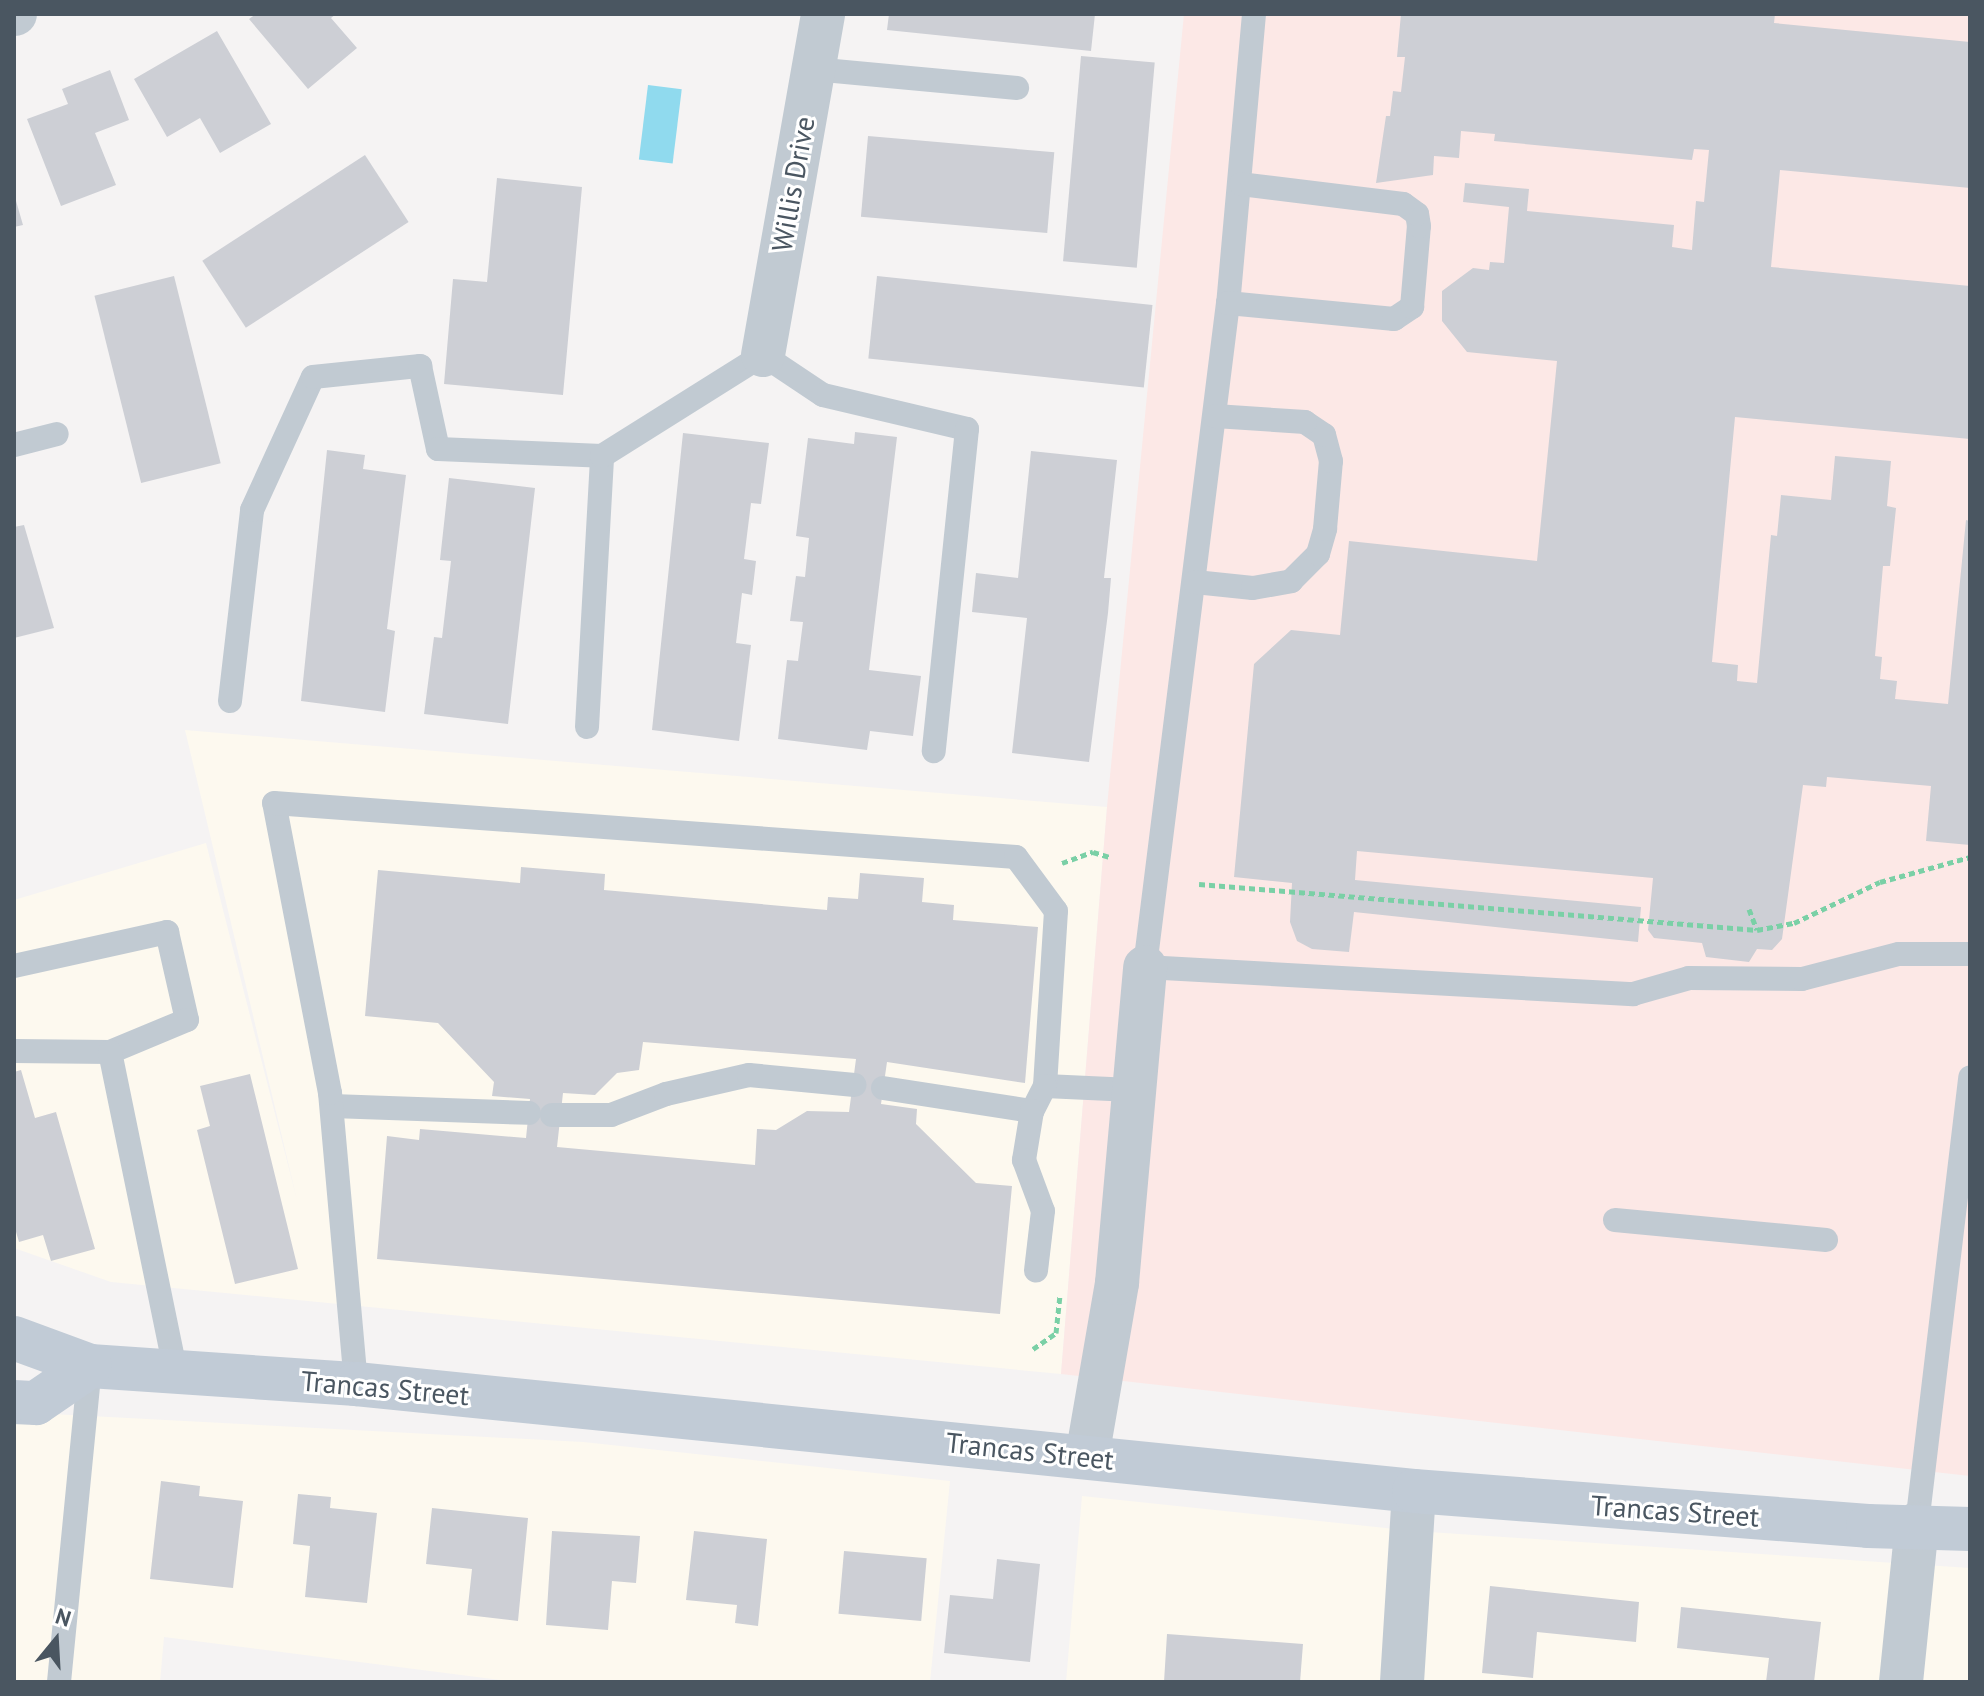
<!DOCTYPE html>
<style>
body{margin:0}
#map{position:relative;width:1984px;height:1696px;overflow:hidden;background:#f5f3f3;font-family:"PT Sans",sans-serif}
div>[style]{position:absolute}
.commercial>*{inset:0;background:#fdf9ef}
.medical>*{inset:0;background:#fce8e6}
.water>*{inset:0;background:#90daee;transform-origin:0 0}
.building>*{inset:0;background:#cdcfd5;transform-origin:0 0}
.path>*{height:5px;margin-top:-2.5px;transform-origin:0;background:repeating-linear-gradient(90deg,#7ad0a6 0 6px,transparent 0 10px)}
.lane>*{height:24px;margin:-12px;padding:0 12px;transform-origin:12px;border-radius:12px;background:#c1cad2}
.street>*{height:44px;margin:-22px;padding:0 22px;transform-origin:22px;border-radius:22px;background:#c1cad2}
.secondary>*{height:44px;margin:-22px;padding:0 22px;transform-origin:22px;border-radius:22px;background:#c1cbd6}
span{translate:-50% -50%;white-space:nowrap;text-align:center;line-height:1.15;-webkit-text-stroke:6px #fff;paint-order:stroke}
.street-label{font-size:28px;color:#4a5661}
.frame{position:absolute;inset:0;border:16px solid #4a5661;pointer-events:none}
.north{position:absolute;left:16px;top:1600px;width:80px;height:80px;-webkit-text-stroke:6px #fff;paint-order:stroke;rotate:18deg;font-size:22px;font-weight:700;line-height:32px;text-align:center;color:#4a5661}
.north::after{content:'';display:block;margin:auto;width:28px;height:36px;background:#4a5661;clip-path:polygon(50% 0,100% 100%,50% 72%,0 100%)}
</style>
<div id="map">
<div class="commercial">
<div style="clip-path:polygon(185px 730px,1107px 807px,1061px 1374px,111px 1282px,14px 1248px,14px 900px,206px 843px,297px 1200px)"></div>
<div style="clip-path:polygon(14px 1412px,583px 1442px,950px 1481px,930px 1682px,515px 1682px,164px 1637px,160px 1682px,14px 1682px)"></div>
<div style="clip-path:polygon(1082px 1496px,1414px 1531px,1970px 1568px,1970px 1682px,1066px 1682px)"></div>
</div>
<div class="medical">
<div style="clip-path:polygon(1184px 14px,1970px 14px,1970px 1476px,1061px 1374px,1107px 807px)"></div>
</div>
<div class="water">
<div style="left:648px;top:85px;width:34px;height:75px;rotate:7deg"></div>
</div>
<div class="building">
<div style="clip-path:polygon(256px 14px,336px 14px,331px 18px,357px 48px,308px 89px,249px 19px)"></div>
<div style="clip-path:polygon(889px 14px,1095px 14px,1091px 51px,887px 30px)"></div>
<div style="clip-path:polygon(1401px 14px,1775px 14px,1774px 23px,1970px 42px,1970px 188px,1780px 170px,1771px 267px,1970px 286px,1970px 439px,1735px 417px,1712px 662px,1738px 665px,1737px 681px,1757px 683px,1771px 535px,1777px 536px,1781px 495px,1831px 500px,1835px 456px,1891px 461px,1887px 506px,1896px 508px,1890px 566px,1883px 566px,1875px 656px,1882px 657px,1880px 679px,1897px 681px,1895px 699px,1948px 704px,1966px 520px,1970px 521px,1970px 845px,1926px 841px,1931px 786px,1827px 777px,1826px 787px,1803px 785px,1782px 939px,1772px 950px,1757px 949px,1749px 962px,1706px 957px,1702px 943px,1654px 938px,1648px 930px,1653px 878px,1357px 851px,1355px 880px,1641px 907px,1638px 942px,1354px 912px,1349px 952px,1312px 949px,1297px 941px,1290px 922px,1292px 883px,1234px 877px,1254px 664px,1291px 630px,1340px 635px,1349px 541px,1537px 561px,1557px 361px,1467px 352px,1442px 321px,1442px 291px,1473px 268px,1489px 270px,1490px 262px,1504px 263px,1509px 207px,1463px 202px,1465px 183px,1529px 189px,1527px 211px,1674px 225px,1672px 247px,1692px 250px,1696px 201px,1704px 202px,1709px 150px,1694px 149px,1692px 160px,1494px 141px,1495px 134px,1461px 131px,1459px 158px,1434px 156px,1433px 175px,1376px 183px,1386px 116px,1390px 116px,1393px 91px,1401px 92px,1405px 57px,1397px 57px)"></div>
<div style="clip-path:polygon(217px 31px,271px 124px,220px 153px,200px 118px,167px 137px,134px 79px)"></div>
<div style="left:1081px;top:56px;width:74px;height:206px;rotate:5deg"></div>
<div style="clip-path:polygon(110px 70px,129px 120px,95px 133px,116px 185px,61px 206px,27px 119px,68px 104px,62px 89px)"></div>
<div style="left:868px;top:136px;width:187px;height:81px;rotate:5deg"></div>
<div style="left:365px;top:155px;width:80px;height:194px;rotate:57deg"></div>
<div style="clip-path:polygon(497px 178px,582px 187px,563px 395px,444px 384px,453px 279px,487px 282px)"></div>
<div style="clip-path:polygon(14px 194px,23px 225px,14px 227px)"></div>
<div style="left:174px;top:276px;width:193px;height:82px;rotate:76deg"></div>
<div style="left:877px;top:276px;width:277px;height:83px;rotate:6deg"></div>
<div style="clip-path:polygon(855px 432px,897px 437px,869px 670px,921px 676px,913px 736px,870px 731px,867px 750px,778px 739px,787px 660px,798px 661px,803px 622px,790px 621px,796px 576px,805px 577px,809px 538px,796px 536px,808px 438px,854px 444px)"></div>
<div style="clip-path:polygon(683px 433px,769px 443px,761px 504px,751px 503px,744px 559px,756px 561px,752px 595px,742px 593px,736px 643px,751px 645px,739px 741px,652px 730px)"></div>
<div style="clip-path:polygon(327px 450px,365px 455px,363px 469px,406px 475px,387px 629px,395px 631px,385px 712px,301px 701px)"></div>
<div style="clip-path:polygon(1031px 451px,1117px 460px,1104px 578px,1111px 578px,1108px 613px,1089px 762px,1012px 753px,1027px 618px,972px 612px,976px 573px,1018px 578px)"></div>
<div style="clip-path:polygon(449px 478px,535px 488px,508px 724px,424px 714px,434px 637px,442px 638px,451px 561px,440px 560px)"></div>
<div style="clip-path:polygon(24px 525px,54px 628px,14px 638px,14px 527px)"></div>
<div style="clip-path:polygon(evenodd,521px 867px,605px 874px,604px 890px,827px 910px,828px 897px,858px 899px,860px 873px,924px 878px,922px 902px,954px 905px,953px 920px,1038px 927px,1025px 1083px,887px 1062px,881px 1104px,917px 1109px,916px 1124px,976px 1183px,1012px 1186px,1000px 1314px,377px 1259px,387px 1136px,419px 1140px,420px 1129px,526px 1138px,530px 1099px,492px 1096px,494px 1082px,438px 1023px,365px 1016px,378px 870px,520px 883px,521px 867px,643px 1042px,856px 1059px,849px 1112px,807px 1111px,776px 1130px,757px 1129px,755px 1165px,557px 1147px,563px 1093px,595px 1095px,617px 1073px,639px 1070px,643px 1042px)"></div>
<div style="clip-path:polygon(21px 1070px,35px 1118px,56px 1112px,95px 1249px,51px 1261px,43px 1235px,19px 1242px,14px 1225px,14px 1072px)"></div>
<div style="clip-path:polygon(250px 1074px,298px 1269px,235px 1284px,197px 1130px,210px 1126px,200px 1086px)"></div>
<div style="clip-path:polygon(161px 1481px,200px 1486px,199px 1496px,243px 1501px,233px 1588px,150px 1579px)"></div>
<div style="clip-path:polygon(298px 1494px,331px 1497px,330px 1508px,377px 1513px,367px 1603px,305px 1597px,310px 1546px,293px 1544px)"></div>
<div style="clip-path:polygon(432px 1508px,528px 1518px,518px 1621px,467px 1615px,472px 1569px,426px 1564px)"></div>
<div style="clip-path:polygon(552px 1531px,640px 1536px,636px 1583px,612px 1581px,608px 1630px,546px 1625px)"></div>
<div style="clip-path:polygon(694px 1531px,767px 1539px,758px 1626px,735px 1623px,737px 1605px,686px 1600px)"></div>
<div style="left:844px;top:1551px;width:83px;height:63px;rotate:5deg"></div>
<div style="clip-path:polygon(997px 1559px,1040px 1564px,1030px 1662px,944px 1653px,950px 1595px,993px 1599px)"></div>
<div style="clip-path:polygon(1490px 1586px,1639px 1602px,1636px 1642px,1537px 1632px,1533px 1678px,1482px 1673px)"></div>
<div style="clip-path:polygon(1681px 1607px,1821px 1622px,1814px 1682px,1766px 1682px,1769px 1658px,1677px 1648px)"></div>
<div style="clip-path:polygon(1167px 1634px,1303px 1644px,1300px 1682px,1164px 1682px)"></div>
</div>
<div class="path">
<div style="left:1062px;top:863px;width:33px;rotate:-20deg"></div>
<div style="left:1093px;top:852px;width:17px;rotate:17deg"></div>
<div style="left:1199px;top:884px;width:560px;rotate:4.71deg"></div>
<div style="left:1757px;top:930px;width:38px;rotate:-11deg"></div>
<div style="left:1794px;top:923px;width:95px;rotate:-25.5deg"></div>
<div style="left:1880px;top:882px;width:93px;rotate:-15.5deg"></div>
<div style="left:1749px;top:909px;width:22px;rotate:69deg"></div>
<div style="left:1033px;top:1349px;width:28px;rotate:-35deg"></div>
<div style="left:1056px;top:1333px;width:37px;rotate:-84deg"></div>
</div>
<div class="lane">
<div style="left:1254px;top:14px;width:290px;rotate:95.1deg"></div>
<div style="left:1228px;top:303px;width:669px;rotate:97.13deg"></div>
<div style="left:1145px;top:967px;width:489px;rotate:3.2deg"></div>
<div style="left:1633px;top:994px;width:58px;rotate:-15.9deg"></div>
<div style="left:1689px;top:978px;width:113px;rotate:0.5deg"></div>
<div style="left:1802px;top:979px;width:100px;rotate:-14.5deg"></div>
<div style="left:1899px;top:954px;width:71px"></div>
<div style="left:813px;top:69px;width:205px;rotate:5.3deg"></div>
<div style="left:1228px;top:303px;width:167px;rotate:5.5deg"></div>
<div style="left:1394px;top:319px;width:22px;rotate:-34deg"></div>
<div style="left:1412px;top:307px;width:81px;rotate:-85.1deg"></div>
<div style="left:1419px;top:226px;width:12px;rotate:-99deg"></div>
<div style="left:1417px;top:214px;width:17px;rotate:-144deg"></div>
<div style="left:1403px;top:204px;width:163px;rotate:-173deg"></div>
<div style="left:14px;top:445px;width:44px;rotate:-14.3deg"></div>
<div style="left:1195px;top:582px;width:58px;rotate:5.9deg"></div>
<div style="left:1253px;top:588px;width:39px;rotate:-10deg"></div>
<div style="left:1291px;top:581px;width:38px;rotate:-45deg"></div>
<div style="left:1318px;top:554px;width:26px;rotate:-74deg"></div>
<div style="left:1325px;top:529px;width:68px;rotate:-85deg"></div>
<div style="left:1331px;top:461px;width:27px;rotate:-105deg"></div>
<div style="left:1324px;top:435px;width:23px;rotate:-146deg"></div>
<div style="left:1305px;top:422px;width:90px;rotate:-176.2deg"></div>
<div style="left:230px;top:701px;width:192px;rotate:-83.4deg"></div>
<div style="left:252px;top:510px;width:146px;rotate:-65.4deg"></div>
<div style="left:313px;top:377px;width:108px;rotate:-5.9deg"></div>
<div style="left:420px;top:366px;width:85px;rotate:77.8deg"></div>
<div style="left:438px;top:449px;width:164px;rotate:2.4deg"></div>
<div style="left:587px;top:727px;width:271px;rotate:-86.8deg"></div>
<div style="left:602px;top:456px;width:190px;rotate:-32.1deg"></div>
<div style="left:763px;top:355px;width:72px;rotate:33.7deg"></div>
<div style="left:823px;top:395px;width:148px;rotate:13.3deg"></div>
<div style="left:967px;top:429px;width:324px;rotate:95.9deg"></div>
<div style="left:14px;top:966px;width:157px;rotate:-12.5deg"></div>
<div style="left:167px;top:932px;width:90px;rotate:77.2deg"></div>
<div style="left:187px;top:1020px;width:83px;rotate:157.4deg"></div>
<div style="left:110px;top:1052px;width:96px;rotate:-179.4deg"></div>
<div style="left:110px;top:1052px;width:329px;rotate:78.4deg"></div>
<div style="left:1045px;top:1086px;width:87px;rotate:2.6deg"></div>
<div style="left:883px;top:1088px;width:151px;rotate:8.8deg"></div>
<div style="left:332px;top:1106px;width:197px;rotate:2deg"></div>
<div style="left:552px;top:1115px;width:59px"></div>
<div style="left:611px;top:1115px;width:59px;rotate:-20.9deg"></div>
<div style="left:666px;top:1094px;width:85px;rotate:-12.9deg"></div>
<div style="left:749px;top:1075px;width:106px;rotate:5.4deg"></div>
<div style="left:1615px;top:1220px;width:212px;rotate:5.4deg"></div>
<div style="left:356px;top:1384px;width:292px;rotate:-95.1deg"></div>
<div style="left:330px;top:1093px;width:295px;rotate:-100.9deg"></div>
<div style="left:274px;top:803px;width:744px;rotate:4.16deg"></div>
<div style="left:1016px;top:857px;width:67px;rotate:53.5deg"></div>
<div style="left:1056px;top:911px;width:175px;rotate:93.6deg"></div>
<div style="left:1045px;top:1086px;width:28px;rotate:117deg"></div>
<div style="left:1032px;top:1111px;width:50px;rotate:99.3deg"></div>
<div style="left:1024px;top:1160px;width:54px;rotate:69.6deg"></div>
<div style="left:1043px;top:1211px;width:60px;rotate:96.7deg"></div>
<div style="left:1917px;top:1524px;width:450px;rotate:-83.2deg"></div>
<div style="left:59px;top:1682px;width:318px;rotate:-84.4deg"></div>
</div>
<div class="street">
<div style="left:14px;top:14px;width:1px"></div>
<div style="left:763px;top:355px;width:346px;rotate:-80deg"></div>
<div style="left:1087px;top:1457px;width:177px;rotate:-80.2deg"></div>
<div style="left:1117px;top:1283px;width:317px;rotate:-84.9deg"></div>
<div style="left:1402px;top:1682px;width:191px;rotate:-86.4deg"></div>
<div style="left:1901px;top:1682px;width:159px;rotate:-84.2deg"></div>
</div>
<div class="secondary">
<div style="left:14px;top:1338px;width:81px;rotate:20.2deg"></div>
<div style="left:90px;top:1366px;width:267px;rotate:3.9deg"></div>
<div style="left:356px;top:1384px;width:1063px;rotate:5.77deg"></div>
<div style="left:1414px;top:1491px;width:455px;rotate:4.4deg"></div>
<div style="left:1868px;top:1526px;width:102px;rotate:1.7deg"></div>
<div style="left:14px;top:1402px;width:22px;rotate:3deg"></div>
<div style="left:36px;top:1403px;width:65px;rotate:-34.4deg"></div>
</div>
<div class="street-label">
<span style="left:793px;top:184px;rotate:-80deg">Willis Drive</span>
<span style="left:385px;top:1388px;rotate:5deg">Trancas Street</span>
<span style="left:1030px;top:1451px;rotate:6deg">Trancas Street</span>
<span style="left:1675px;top:1511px;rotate:4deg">Trancas Street</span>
</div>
<div class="frame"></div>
<div class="north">N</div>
</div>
